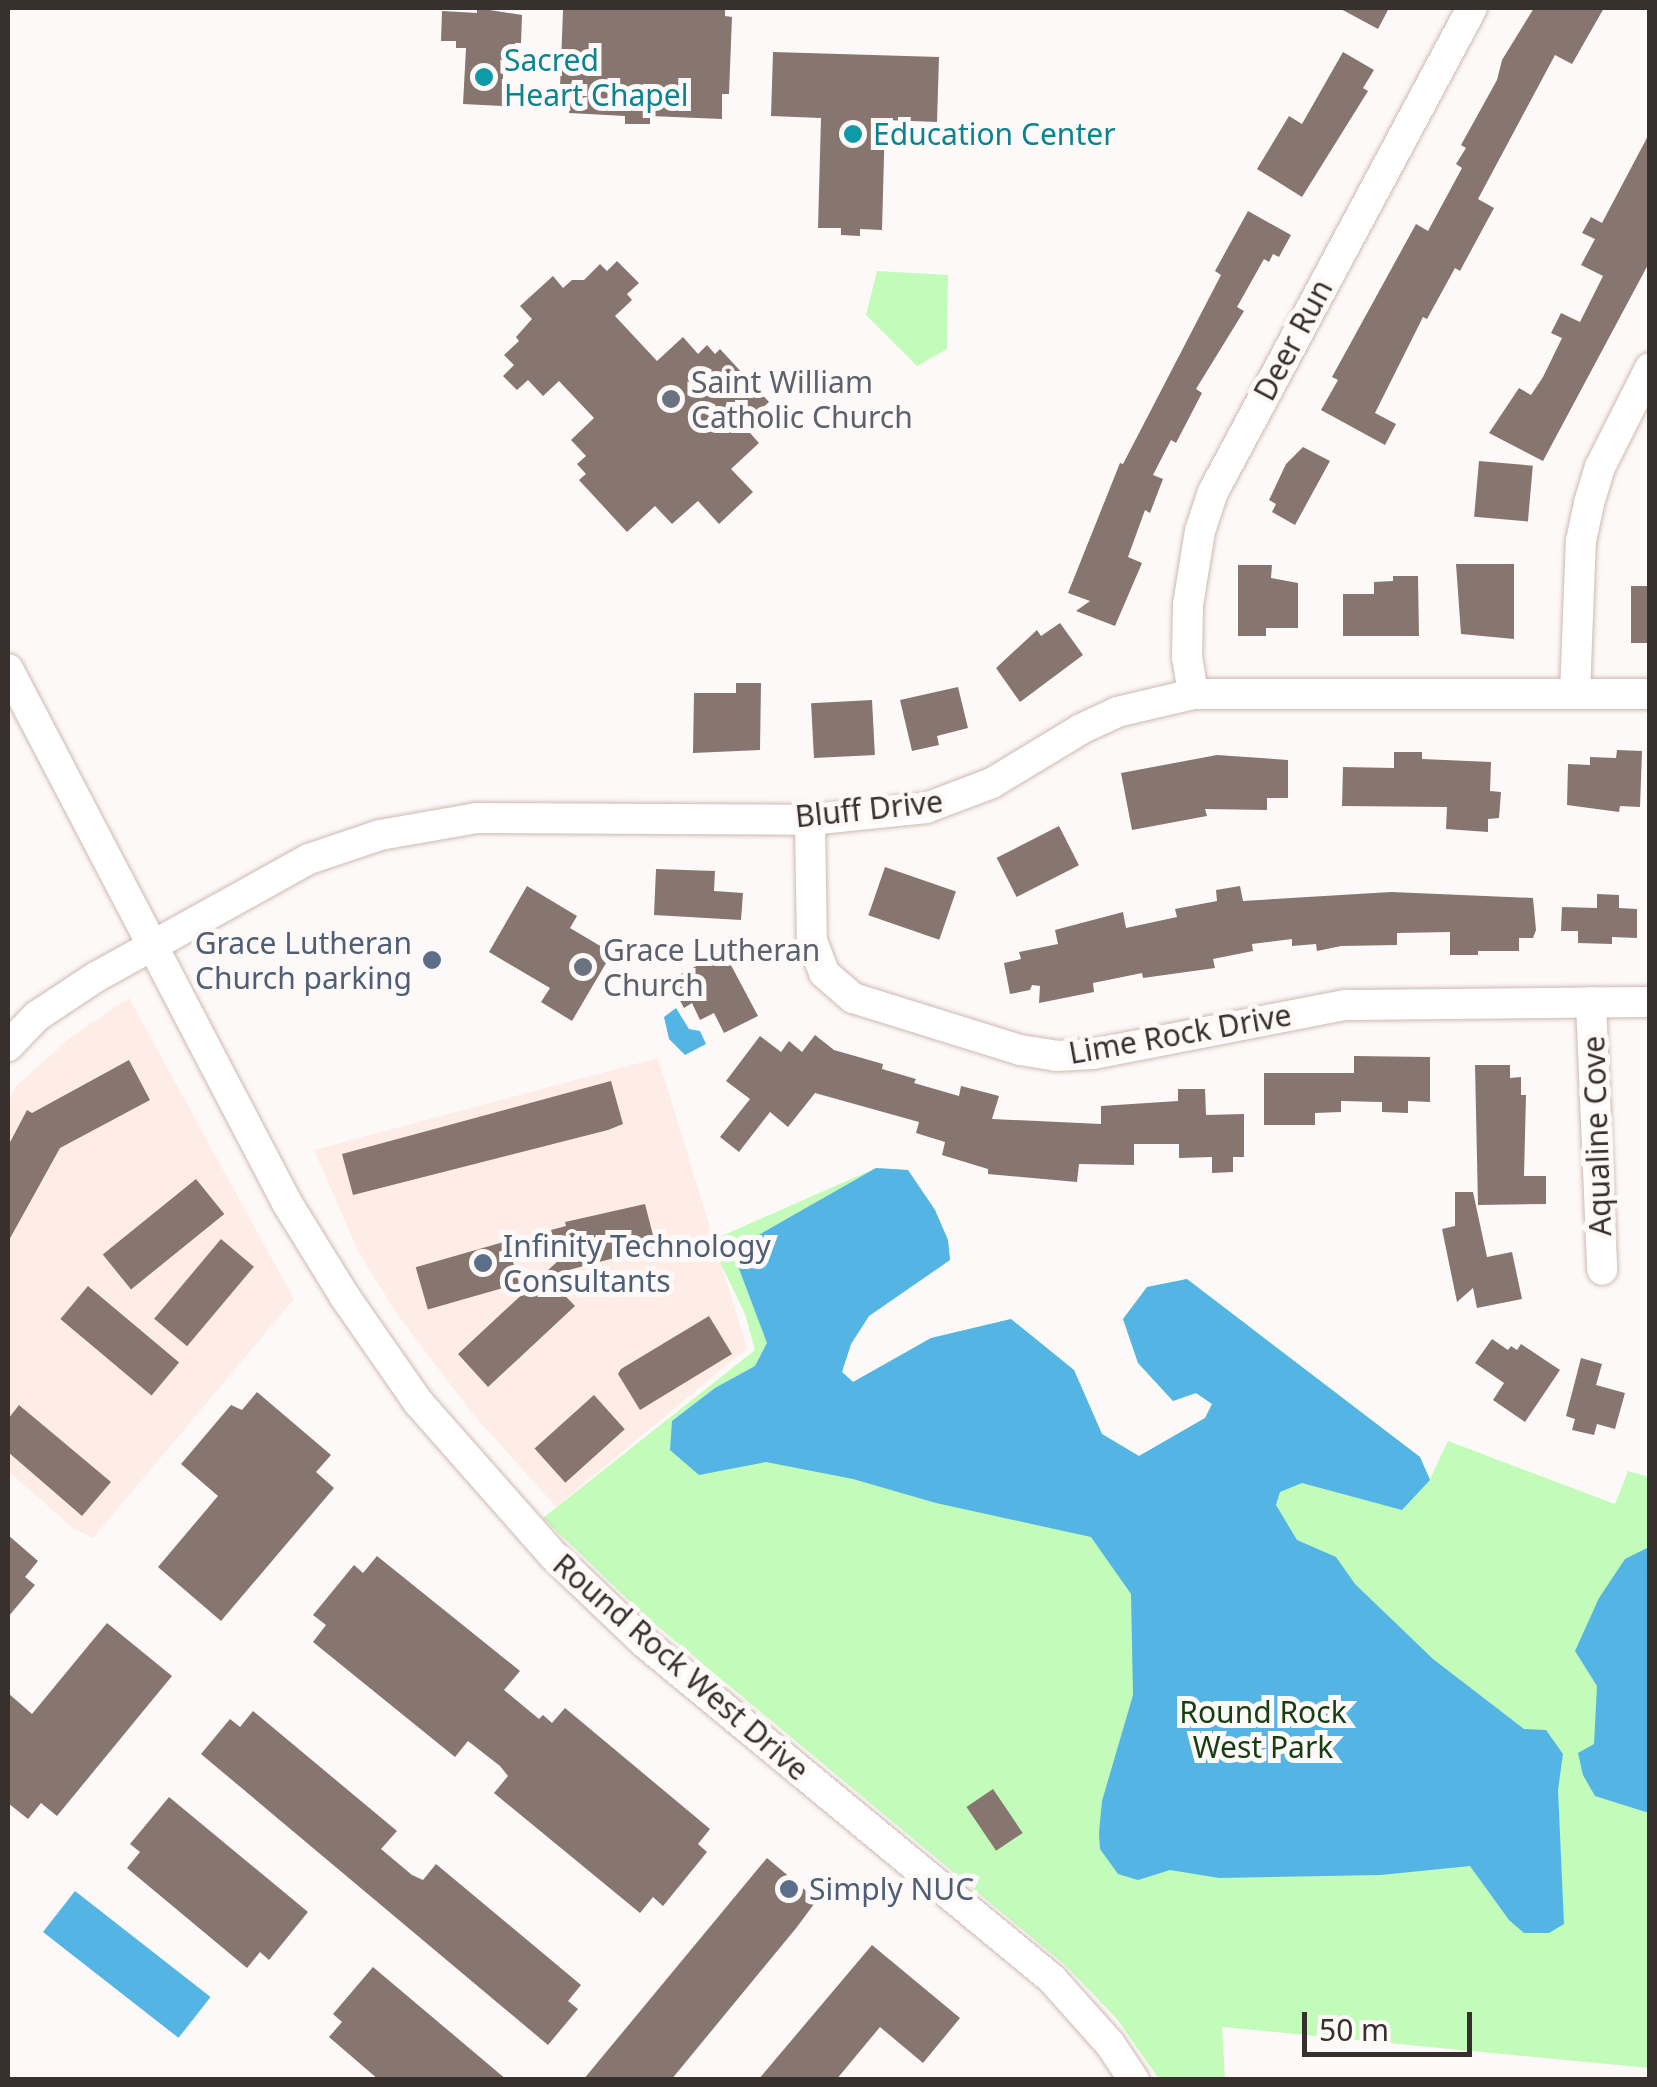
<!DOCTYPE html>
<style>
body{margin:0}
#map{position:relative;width:1657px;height:2087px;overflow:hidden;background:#fdf9f8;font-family:"Noto Sans",sans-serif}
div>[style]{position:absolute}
.built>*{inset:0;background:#feede7}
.green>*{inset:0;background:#c2fbba}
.water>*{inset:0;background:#54b4e4;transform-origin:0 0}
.building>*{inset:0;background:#87756f;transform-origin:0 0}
.roads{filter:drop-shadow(0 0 2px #cdb9b2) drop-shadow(0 0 2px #cdb9b2)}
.minor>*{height:30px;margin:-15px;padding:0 15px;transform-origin:15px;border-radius:15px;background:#fff}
.dots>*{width:28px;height:28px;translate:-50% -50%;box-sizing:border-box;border:5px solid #fdf9f8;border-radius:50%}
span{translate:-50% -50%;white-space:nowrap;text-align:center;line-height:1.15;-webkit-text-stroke:10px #fdf9f8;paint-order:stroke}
.culture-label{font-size:30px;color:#0d838f}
.left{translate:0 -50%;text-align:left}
.street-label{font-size:30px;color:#38302d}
.worship-label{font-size:30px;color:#5b616d}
.service-label{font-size:30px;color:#4e5e75}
.right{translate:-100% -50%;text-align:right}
.park-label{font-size:30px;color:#153e11}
.frame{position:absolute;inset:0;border:10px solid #38302d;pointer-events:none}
.scale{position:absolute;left:1302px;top:2012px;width:170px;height:45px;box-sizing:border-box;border:5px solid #38302d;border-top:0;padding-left:12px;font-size:30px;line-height:35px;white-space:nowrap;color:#38302d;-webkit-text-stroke:8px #fdf9f8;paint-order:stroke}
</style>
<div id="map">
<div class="built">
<div style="clip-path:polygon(129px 998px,294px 1299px,93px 1538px,74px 1529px,8px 1471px,8px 1102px,16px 1086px,71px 1037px)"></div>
<div style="clip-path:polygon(658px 1058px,747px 1348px,556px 1507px,472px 1413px,397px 1314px,359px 1253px,314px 1150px)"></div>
</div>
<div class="green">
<div style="clip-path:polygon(877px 271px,948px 275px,947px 349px,917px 366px,866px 315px)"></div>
<div style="clip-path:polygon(876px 1168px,908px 1170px,935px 1210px,948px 1240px,950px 1260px,869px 1316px,851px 1344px,842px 1372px,854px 1382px,931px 1338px,1011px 1319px,1074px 1370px,1102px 1434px,1139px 1456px,1205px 1418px,1212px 1404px,1196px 1393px,1173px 1401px,1138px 1363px,1123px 1319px,1147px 1287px,1187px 1279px,1420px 1457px,1430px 1479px,1448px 1441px,1615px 1504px,1628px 1471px,1649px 1477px,1649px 2068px,1222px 2027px,1225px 2079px,1159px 2079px,1117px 2019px,1065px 1965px,644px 1615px,543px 1518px,755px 1350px,745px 1314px,710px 1241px)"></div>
</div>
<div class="water">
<div style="clip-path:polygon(676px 1008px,689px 1029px,700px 1031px,706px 1044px,685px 1055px,669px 1039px,664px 1017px)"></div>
<div style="clip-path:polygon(876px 1168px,908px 1170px,935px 1210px,948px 1240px,950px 1260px,869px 1316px,851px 1344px,842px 1372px,853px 1382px,931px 1338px,1011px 1319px,1074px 1370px,1102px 1434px,1139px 1456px,1205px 1418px,1212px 1404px,1196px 1393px,1173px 1401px,1138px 1363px,1123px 1319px,1147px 1287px,1187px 1279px,1420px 1457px,1430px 1480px,1402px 1510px,1302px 1483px,1280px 1492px,1276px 1505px,1297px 1540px,1336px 1557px,1355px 1584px,1433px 1659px,1524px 1729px,1546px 1730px,1563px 1754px,1558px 1790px,1564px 1924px,1549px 1933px,1524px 1933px,1509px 1920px,1470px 1866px,1381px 1875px,1219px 1878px,1170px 1870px,1138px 1880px,1118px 1874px,1100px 1849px,1099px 1833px,1102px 1801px,1133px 1695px,1131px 1594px,1091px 1537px,936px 1503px,853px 1479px,766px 1462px,699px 1475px,670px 1450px,672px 1421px,715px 1388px,755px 1366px,767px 1343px,738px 1266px,748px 1241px)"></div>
<div style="clip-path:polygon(1649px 1547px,1649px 1813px,1595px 1796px,1583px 1775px,1578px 1753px,1594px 1744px,1597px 1686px,1575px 1651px,1599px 1598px,1625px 1559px)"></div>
<div style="left:75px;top:1891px;width:172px;height:52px;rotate:38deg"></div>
</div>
<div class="building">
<div style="clip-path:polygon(477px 8px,522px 15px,521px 43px,515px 43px,515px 50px,504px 50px,502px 106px,463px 104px,466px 48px,456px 48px,456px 41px,441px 41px,442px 11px,477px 13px)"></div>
<div style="clip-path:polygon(573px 8px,725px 8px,725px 16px,732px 17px,729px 94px,722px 94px,722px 119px,650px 116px,650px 124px,625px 124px,625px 116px,569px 113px,570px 89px,560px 88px,563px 10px)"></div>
<div style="clip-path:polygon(1339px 8px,1389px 8px,1378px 29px)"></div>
<div style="clip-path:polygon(1534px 8px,1604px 8px,1572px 64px,1555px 55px,1478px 199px,1494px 208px,1460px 271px,1455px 268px,1427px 319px,1423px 317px,1375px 413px,1396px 424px,1385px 445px,1321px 410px,1338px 380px,1332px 377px,1416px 224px,1428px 231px,1462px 168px,1456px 164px,1466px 148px,1461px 145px,1497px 80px,1502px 60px)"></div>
<div style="clip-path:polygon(773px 52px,939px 57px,937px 122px,885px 120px,882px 230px,860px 229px,860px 236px,841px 235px,841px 228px,818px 228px,821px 118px,771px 116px)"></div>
<div style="clip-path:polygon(1343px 52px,1374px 70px,1363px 88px,1368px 91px,1302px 197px,1257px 169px,1289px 116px,1302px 124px)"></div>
<div style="clip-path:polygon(1650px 132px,1650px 261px,1543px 461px,1489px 433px,1519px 388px,1531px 395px,1543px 377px,1562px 338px,1551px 333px,1561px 313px,1580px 322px,1603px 276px,1581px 265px,1595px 239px,1582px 233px,1591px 217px,1602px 223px)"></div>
<div style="clip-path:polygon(1248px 211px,1291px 235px,1279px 257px,1273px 254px,1269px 262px,1264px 259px,1237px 307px,1244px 311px,1196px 389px,1202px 393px,1176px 443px,1171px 440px,1153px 475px,1163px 479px,1150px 513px,1145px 510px,1128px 557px,1142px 563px,1115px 626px,1076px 611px,1090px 601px,1068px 593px,1120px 463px,1123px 464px,1221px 275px,1215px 271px)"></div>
<div style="clip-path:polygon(617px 261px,639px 283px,627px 294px,632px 300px,615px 316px,657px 361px,683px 337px,698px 354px,707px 345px,715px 354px,720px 349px,769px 402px,743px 425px,759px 443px,731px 469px,753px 492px,719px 524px,698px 501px,672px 524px,655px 506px,627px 532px,579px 480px,586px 474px,577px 464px,586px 456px,571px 440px,594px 418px,559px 381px,543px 396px,528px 380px,517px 390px,503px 376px,514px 365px,504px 355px,519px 341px,516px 337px,532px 319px,520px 306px,553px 276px,563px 288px,572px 280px,584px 280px,600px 264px,607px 271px)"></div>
<div style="clip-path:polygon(1303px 447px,1330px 461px,1295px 525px,1272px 512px,1276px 504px,1269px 500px,1286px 464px)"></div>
<div style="left:1479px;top:461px;width:54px;height:56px;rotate:5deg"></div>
<div style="clip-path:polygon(1456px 564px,1514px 564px,1514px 639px,1461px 634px)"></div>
<div style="clip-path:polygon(1238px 565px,1272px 565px,1271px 578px,1298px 583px,1298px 628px,1266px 628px,1266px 636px,1238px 636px)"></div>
<div style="clip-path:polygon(1393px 576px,1418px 576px,1419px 636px,1343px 636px,1343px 594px,1374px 594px,1374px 582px,1393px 581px)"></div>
<div style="left:1631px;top:586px;width:19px;height:57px"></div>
<div style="clip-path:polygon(1060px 623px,1083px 655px,1020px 702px,996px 668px,1037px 630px,1041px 636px)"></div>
<div style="clip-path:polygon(736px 683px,761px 683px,760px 750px,693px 753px,694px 693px,736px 693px)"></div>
<div style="clip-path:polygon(958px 687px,968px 728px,937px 736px,939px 745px,912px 751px,900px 700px)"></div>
<div style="left:872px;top:700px;width:55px;height:61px;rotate:87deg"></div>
<div style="clip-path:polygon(1617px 750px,1642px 751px,1640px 807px,1620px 806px,1619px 812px,1567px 805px,1568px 764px,1590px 765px,1590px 757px,1616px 758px)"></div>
<div style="clip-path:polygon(1394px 752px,1422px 752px,1422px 759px,1491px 762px,1490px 791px,1501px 792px,1499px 818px,1488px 819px,1488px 832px,1446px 829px,1447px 807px,1342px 806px,1343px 767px,1394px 768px)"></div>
<div style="clip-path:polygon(1217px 755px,1288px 760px,1288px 798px,1267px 798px,1267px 810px,1205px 809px,1207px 816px,1132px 830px,1121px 773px)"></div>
<div style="left:1059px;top:826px;width:44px;height:70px;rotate:63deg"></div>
<div style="left:885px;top:867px;width:75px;height:51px;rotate:19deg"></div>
<div style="clip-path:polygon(656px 869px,715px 871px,714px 891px,743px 893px,741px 920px,654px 915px)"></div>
<div style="clip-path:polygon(527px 886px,577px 916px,570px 928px,612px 953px,572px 1021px,541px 1002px,550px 988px,489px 952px)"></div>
<div style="clip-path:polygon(1240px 886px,1243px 901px,1391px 892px,1533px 898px,1536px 930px,1533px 938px,1519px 938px,1519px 951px,1478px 951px,1478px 955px,1450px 955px,1450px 932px,1397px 933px,1397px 945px,1341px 946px,1317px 951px,1316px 944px,1292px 946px,1292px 939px,1252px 944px,1253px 951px,1213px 959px,1215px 968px,1143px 978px,1142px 973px,1093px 983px,1094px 992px,1039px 1003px,1040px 986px,1032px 985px,1030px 990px,1010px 994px,1004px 963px,1021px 959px,1019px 952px,1058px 944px,1055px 930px,1123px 912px,1126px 928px,1177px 917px,1175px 909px,1217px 901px,1216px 890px)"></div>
<div style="clip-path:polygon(1597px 894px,1619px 895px,1619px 908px,1637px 909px,1637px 938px,1612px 937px,1612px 944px,1578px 943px,1578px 931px,1561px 931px,1562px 907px,1597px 908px)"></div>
<div style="clip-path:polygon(724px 952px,758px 1016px,724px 1033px,714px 1013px,700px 1020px,692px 1003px,684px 1008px,669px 980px)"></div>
<div style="clip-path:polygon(815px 1035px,834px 1050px,883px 1064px,882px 1069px,916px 1079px,914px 1083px,959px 1096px,961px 1086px,999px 1096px,992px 1119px,1101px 1124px,1101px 1106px,1178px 1101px,1178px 1089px,1205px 1089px,1206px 1115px,1244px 1114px,1244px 1157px,1233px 1157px,1233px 1172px,1212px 1173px,1212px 1157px,1179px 1158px,1179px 1144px,1134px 1144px,1134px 1165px,1079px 1164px,1077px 1182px,988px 1174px,988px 1169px,942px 1155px,945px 1142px,916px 1133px,919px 1122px,815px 1093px,788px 1127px,770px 1112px,739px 1152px,720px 1137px,750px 1099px,726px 1081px,760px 1036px,781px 1052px,789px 1041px,802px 1052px)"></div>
<div style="clip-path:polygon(1354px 1056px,1430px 1057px,1430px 1102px,1408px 1101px,1408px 1113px,1382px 1112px,1382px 1102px,1341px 1101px,1341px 1112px,1315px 1113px,1315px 1125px,1264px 1125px,1264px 1073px,1354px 1073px)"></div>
<div style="clip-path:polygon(129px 1060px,150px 1100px,60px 1148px,8px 1242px,8px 1146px,27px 1110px,32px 1113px)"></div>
<div style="clip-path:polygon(1475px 1065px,1510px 1065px,1510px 1078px,1521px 1077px,1521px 1095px,1526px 1095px,1524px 1176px,1546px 1176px,1546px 1204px,1478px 1205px)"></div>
<div style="clip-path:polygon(611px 1081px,623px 1124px,608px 1130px,353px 1195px,342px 1154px)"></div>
<div style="left:196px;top:1179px;width:45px;height:120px;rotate:51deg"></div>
<div style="clip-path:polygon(1455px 1192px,1473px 1192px,1487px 1257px,1512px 1252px,1522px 1299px,1477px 1308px,1473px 1288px,1457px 1302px,1442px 1229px,1455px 1226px)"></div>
<div style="clip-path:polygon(645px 1204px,656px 1247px,546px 1276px,575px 1306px,488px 1387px,458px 1354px,559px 1260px,551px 1230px,566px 1226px,565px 1222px)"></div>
<div style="left:221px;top:1239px;width:43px;height:104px;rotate:40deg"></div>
<div style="left:507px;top:1241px;width:44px;height:95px;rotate:74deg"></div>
<div style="left:88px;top:1286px;width:119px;height:43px;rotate:40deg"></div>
<div style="clip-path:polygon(709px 1316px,732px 1354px,640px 1410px,618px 1374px,621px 1369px)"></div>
<div style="clip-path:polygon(1492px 1339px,1508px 1350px,1511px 1346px,1517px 1350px,1521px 1344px,1560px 1370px,1525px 1422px,1493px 1400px,1504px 1383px,1475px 1363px)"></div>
<div style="clip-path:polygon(1581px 1358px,1602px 1364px,1596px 1385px,1625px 1393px,1615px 1429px,1597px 1424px,1594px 1435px,1572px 1430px,1575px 1419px,1566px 1416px)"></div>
<div style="clip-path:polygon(257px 1392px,331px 1455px,316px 1472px,334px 1488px,221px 1621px,158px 1567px,218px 1496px,181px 1464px,231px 1405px,242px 1410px)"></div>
<div style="left:594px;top:1395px;width:46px;height:80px;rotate:48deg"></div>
<div style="clip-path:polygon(19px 1405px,111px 1482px,82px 1516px,8px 1452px,8px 1419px)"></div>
<div style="clip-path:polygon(8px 1535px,38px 1561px,25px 1577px,35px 1585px,8px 1617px)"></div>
<div style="clip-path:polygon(377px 1556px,520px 1671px,504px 1690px,539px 1719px,543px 1715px,552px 1723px,565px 1708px,710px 1829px,698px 1844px,707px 1852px,663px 1906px,653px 1897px,640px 1913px,494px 1793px,508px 1776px,500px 1766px,468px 1741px,455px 1757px,313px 1642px,326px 1625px,313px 1615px,354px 1565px,363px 1573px)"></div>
<div style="clip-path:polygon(107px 1623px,172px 1676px,57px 1816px,41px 1803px,28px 1819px,8px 1803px,8px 1693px,32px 1714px)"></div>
<div style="clip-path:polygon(253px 1711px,397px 1831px,381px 1849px,412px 1875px,423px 1880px,436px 1864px,581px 1985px,568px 2001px,578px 2009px,548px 2045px,201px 1754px,230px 1719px,240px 1727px)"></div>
<div style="left:993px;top:1789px;width:53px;height:32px;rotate:56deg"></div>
<div style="clip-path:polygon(169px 1797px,308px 1912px,269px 1960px,260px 1952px,247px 1968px,127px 1868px,140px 1852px,130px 1844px)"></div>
<div style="clip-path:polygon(767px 1858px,817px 1900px,797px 1927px,671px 2080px,583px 2080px)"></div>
<div style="clip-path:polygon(872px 1945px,960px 2018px,923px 2063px,880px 2027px,836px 2080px,758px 2080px)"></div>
<div style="clip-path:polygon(373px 1967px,507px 2080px,379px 2080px,329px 2037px,342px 2022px,333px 2014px)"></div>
</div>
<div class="roads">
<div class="minor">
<div style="left:8px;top:669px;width:602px;rotate:62.41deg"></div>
<div style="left:287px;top:1203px;width:110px;rotate:58.3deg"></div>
<div style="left:345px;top:1297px;width:128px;rotate:55.2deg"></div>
<div style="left:418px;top:1402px;width:205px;rotate:48.6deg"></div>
<div style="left:554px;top:1556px;width:126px;rotate:43.7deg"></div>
<div style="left:645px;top:1643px;width:528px;rotate:39.54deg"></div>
<div style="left:1052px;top:1979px;width:87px;rotate:48.3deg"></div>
<div style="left:1110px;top:2044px;width:43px;rotate:56.3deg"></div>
<div style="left:1193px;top:694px;width:36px;rotate:-99deg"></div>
<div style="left:1187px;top:658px;width:53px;rotate:-88.9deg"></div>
<div style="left:1188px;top:605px;width:75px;rotate:-80.8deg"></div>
<div style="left:1200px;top:531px;width:41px;rotate:-71.6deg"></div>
<div style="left:1213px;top:492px;width:549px;rotate:-61.85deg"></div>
<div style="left:1575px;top:694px;width:153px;rotate:-87.8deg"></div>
<div style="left:1581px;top:541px;width:39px;rotate:-78deg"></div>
<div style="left:1589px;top:503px;width:38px;rotate:-73deg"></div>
<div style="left:1600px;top:467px;width:111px;rotate:-63.2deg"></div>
<div style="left:810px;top:820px;width:121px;rotate:89.1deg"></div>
<div style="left:812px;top:941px;width:34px;rotate:69deg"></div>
<div style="left:824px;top:973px;width:38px;rotate:41deg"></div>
<div style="left:853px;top:998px;width:175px;rotate:17.3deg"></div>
<div style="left:1020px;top:1050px;width:36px;rotate:9deg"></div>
<div style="left:1056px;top:1056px;width:37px;rotate:-3deg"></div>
<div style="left:1093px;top:1054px;width:258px;rotate:-11deg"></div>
<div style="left:1346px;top:1005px;width:304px;rotate:-0.6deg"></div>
<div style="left:1591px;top:1002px;width:268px;rotate:87.6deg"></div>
<div style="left:8px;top:1046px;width:42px;rotate:-46deg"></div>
<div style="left:37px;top:1016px;width:71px;rotate:-33.5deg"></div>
<div style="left:96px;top:977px;width:244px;rotate:-29deg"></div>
<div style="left:309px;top:859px;width:75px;rotate:-18.7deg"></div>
<div style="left:380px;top:835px;width:97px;rotate:-10deg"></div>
<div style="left:476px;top:818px;width:334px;rotate:0.3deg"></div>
<div style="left:810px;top:820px;width:117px;rotate:-5.9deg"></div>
<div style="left:926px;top:808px;width:71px;rotate:-20.7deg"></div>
<div style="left:992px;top:783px;width:104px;rotate:-31.2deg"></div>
<div style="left:1081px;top:729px;width:40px;rotate:-25deg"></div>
<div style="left:1117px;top:712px;width:78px;rotate:-13.3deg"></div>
<div style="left:1193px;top:694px;width:457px"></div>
</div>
</div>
<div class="dots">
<div style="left:484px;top:77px;background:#0f9aa8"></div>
<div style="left:853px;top:134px;background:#0f9aa8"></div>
<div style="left:671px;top:399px;background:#6b7280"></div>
<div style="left:432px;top:960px;background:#5c6f8a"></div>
<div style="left:583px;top:967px;background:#6b7280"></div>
<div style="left:483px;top:1263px;background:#5c6f8a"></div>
<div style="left:789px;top:1889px;background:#5c6f8a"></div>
</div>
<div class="culture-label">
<span class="left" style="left:504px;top:77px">Sacred<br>Heart Chapel</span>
<span class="left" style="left:873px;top:134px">Education Center</span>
</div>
<div class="street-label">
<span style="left:1293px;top:340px;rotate:-62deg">Deer Run</span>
<span style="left:869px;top:809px;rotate:-6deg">Bluff Drive</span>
<span style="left:1180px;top:1034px;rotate:-10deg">Lime Rock Drive</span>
<span style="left:1597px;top:1136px;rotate:-92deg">Aqualine Cove</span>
<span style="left:681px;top:1667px;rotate:41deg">Round Rock West Drive</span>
</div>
<div class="worship-label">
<span class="left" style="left:691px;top:399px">Saint William<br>Catholic Church</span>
<span class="left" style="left:603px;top:967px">Grace Lutheran<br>Church</span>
</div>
<div class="service-label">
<span class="right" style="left:412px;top:960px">Grace Lutheran<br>Church parking</span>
<span class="left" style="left:503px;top:1263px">Infinity Technology<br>Consultants</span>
<span class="left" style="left:809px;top:1889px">Simply NUC</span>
</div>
<div class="park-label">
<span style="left:1263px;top:1729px">Round Rock<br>West Park</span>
</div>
<div class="frame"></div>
<div class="scale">50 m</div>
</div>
